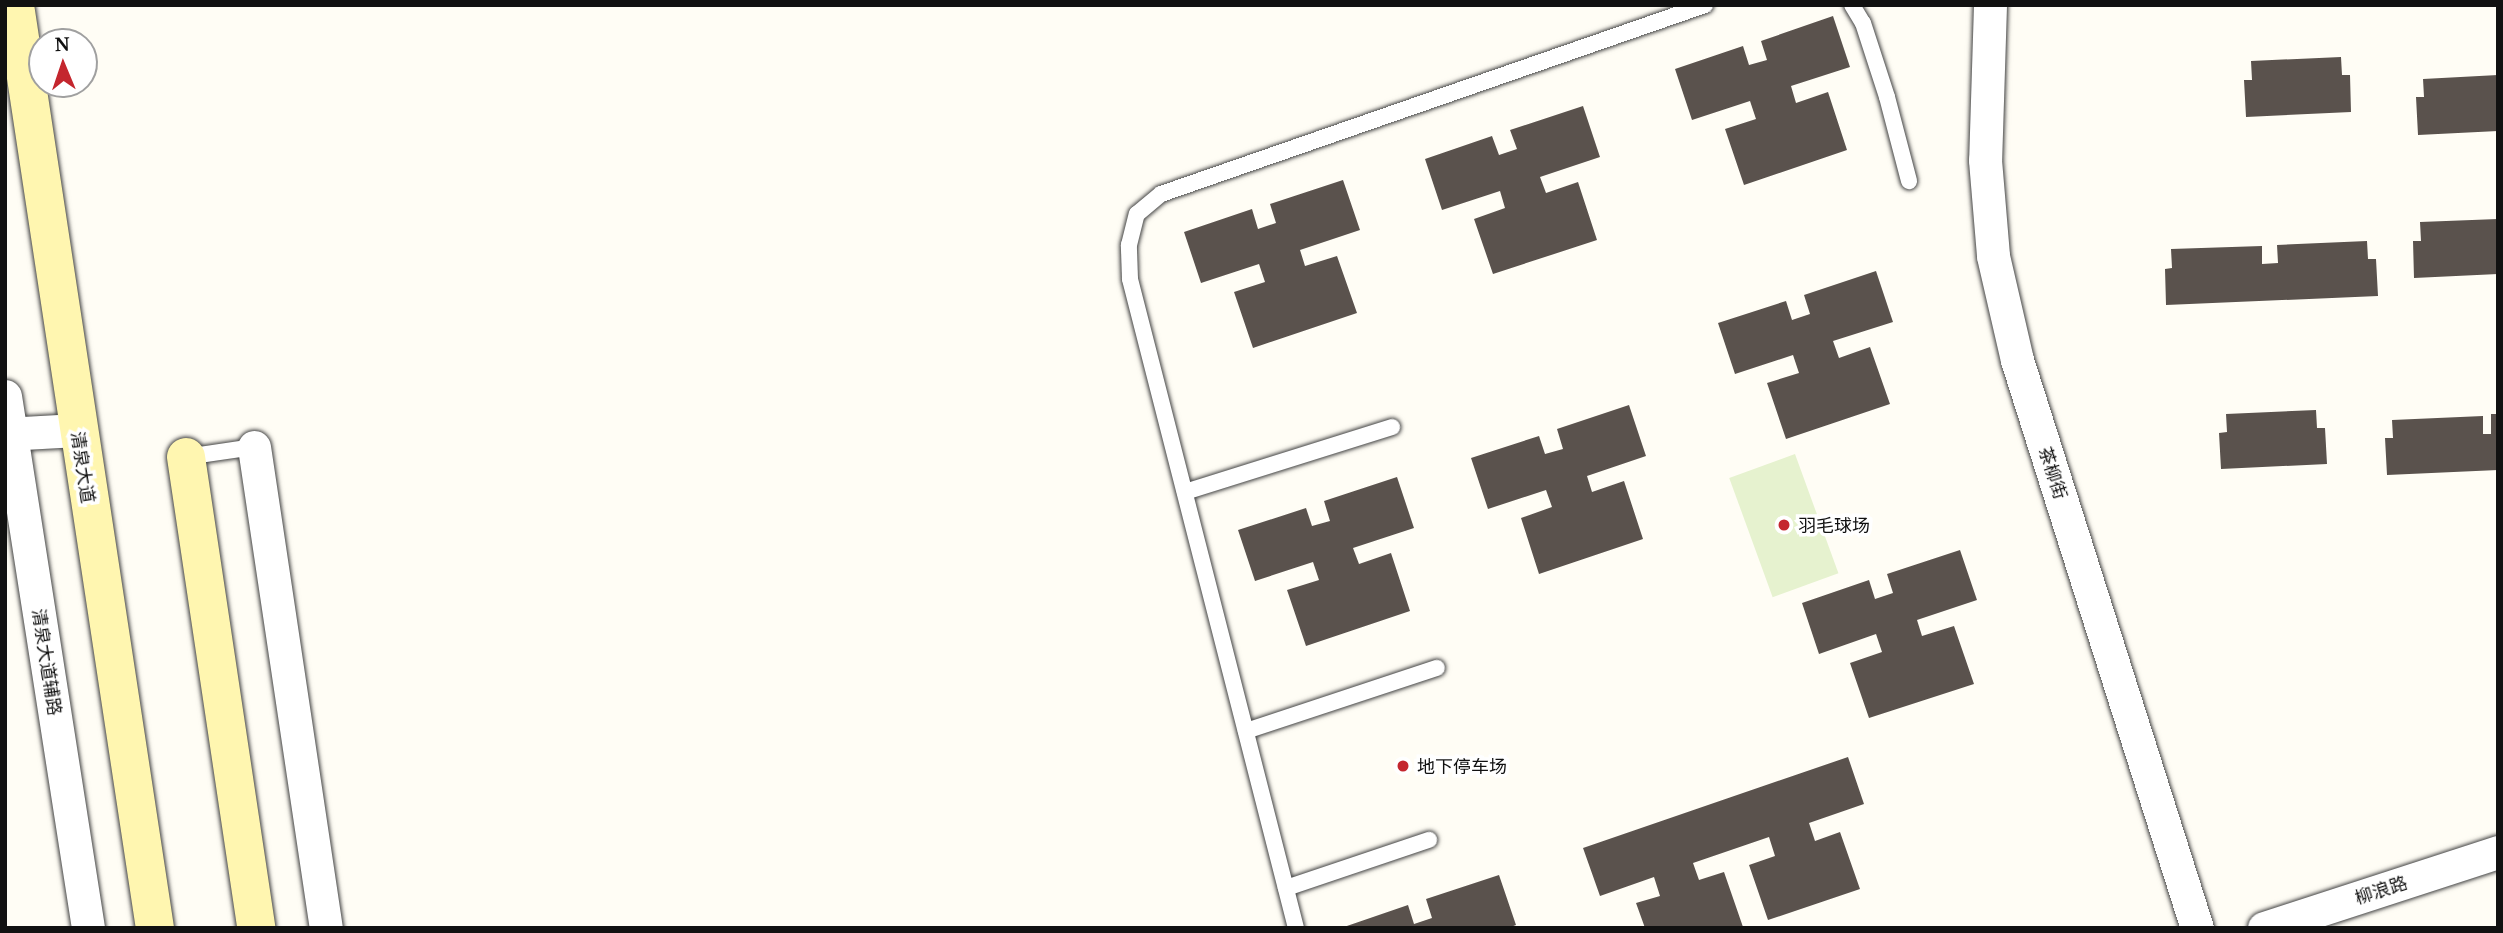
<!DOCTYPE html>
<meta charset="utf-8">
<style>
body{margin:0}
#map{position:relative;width:2503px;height:933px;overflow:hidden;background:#fffdf5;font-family:"Noto Serif","Noto Sans SC",serif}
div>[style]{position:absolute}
.pitch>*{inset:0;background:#e6f2cf;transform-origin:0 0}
.building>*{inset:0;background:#5a524d}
.roads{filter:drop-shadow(0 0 2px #444) drop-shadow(0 0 2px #444)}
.lane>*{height:16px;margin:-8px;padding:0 8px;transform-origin:8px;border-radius:8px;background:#fff}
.street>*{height:33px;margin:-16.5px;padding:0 16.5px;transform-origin:16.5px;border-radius:16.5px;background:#fff}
.secondary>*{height:38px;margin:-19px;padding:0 19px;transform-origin:19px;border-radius:19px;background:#fff6b0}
.dots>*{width:19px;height:19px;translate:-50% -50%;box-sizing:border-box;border:4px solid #fff;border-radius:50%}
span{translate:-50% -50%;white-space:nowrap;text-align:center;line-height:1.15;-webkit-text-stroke:7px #fff;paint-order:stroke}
.street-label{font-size:18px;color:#111}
.poi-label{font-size:18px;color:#111}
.left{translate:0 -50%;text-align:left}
.frame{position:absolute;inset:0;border:7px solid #111;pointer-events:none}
.north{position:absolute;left:28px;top:28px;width:70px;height:70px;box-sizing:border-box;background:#fff;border:2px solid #a0a0a0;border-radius:50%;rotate:358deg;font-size:19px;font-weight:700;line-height:28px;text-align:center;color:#111}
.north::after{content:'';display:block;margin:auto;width:24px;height:32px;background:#c4262e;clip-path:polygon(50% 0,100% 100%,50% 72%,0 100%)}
</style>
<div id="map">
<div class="pitch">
<div style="left:1795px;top:454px;width:127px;height:70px;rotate:70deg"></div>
</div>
<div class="building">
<div style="clip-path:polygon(1833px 16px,1850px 67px,1791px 86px,1796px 103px,1828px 92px,1847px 150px,1744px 185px,1725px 129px,1756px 119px,1750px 101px,1692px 120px,1675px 69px,1743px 46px,1749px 65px,1767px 60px,1761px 41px)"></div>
<div style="clip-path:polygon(2341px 57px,2342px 75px,2350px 75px,2351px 112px,2246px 117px,2244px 80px,2252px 80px,2251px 61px)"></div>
<div style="clip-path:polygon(2498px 75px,2498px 131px,2418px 135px,2416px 97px,2424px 97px,2423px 79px)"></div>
<div style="clip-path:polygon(1583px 106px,1600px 157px,1540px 177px,1546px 193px,1578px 182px,1597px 240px,1493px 274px,1474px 219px,1505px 208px,1500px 191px,1442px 210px,1425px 159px,1492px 136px,1499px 155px,1517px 149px,1510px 130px)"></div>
<div style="clip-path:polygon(1343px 180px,1360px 230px,1300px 250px,1305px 266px,1337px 256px,1357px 313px,1253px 348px,1234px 292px,1265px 282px,1259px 264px,1201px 283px,1184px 232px,1252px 209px,1258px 229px,1276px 223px,1270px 204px)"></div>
<div style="clip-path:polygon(2498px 219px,2498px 274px,2414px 278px,2413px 241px,2421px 241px,2420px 222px)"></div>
<div style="clip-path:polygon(2367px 241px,2368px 259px,2376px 259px,2378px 296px,2166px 305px,2165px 269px,2172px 268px,2171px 249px,2262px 246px,2262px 264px,2278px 263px,2277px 245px)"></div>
<div style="clip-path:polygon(1876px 271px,1893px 322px,1833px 341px,1839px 358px,1870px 347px,1890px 404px,1786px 439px,1767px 383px,1799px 373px,1793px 355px,1735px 374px,1718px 323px,1786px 301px,1792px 320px,1810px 314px,1804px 295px)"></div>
<div style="clip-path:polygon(1629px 405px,1646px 456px,1587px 476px,1592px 492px,1624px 481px,1643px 539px,1539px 574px,1521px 518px,1552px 507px,1546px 490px,1488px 509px,1471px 458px,1539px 436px,1545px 454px,1563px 449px,1557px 429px)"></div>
<div style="clip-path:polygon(2316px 410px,2317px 428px,2325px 428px,2327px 464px,2221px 469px,2219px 433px,2227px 432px,2226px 414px)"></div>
<div style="clip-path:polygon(2491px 414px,2498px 414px,2498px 470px,2387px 475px,2385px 438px,2393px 438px,2392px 420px,2483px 416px,2483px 434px,2491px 434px)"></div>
<div style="clip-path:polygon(1397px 477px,1414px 528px,1353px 548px,1359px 564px,1391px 553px,1410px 611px,1306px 646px,1287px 590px,1319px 580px,1313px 562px,1255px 581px,1238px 530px,1306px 508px,1312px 526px,1330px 521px,1324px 501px)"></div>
<div style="clip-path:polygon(1960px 550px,1977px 600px,1917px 620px,1922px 636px,1954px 626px,1974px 684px,1869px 718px,1850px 663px,1882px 652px,1876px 634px,1819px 654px,1802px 603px,1869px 580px,1875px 599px,1893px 593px,1887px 574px)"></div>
<div style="clip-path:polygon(1848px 757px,1864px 804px,1809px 823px,1815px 841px,1840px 832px,1860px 889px,1768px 920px,1749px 865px,1775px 856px,1769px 837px,1693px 863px,1699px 880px,1724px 872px,1743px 927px,1645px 928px,1636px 903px,1660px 896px,1654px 877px,1600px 896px,1583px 848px)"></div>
<div style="clip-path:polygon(1499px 875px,1516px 925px,1508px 928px,1341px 928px,1408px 905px,1414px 924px,1432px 918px,1426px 899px)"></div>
</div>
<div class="roads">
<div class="lane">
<div style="left:1852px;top:5px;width:21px;rotate:59deg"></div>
<div style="left:1863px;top:23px;width:78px;rotate:72deg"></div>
<div style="left:1887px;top:97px;width:87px;rotate:75.3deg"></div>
<div style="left:186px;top:457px;width:69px;rotate:-8.4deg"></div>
<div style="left:1185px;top:492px;width:217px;rotate:-17.4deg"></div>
<div style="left:1246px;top:731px;width:201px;rotate:-18.3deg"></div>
<div style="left:1286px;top:888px;width:151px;rotate:-18.6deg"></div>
<div style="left:1296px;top:928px;width:670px;rotate:-104.35deg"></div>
<div style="left:1130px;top:279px;width:34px;rotate:-92deg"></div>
<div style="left:1129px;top:245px;width:32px;rotate:-76deg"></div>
<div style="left:1137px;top:214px;width:31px;rotate:-40deg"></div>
<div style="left:1161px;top:194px;width:576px;rotate:-19.16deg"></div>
</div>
<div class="street">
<div style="left:1990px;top:5px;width:155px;rotate:91.8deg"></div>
<div style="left:1985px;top:160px;width:96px;rotate:85.2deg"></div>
<div style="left:1993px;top:256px;width:107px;rotate:77deg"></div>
<div style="left:2017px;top:360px;width:596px;rotate:72.42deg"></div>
<div style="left:5px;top:396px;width:538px;rotate:81.13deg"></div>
<div style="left:5px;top:434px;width:72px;rotate:-3.2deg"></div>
<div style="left:254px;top:447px;width:486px;rotate:81.5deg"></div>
<div style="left:2264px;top:928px;width:246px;rotate:-18deg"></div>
</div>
<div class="secondary">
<div style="left:15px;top:5px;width:934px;rotate:81.38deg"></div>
<div style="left:186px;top:457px;width:476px;rotate:81.5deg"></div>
</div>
</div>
<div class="dots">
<div style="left:1784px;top:525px;background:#c4262e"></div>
<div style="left:1403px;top:766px;background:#c4262e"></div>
</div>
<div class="street-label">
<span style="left:83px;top:467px;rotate:81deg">清泉大道</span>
<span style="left:2053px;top:473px;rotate:72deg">茶柳街</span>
<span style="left:47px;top:662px;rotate:81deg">清泉大道辅路</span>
<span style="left:2381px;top:890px;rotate:-18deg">柳浪路</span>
</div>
<div class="poi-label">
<span class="left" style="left:1798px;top:525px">羽毛球场</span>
<span class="left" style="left:1417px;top:766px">地下停车场</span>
</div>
<div class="frame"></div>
<div class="north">N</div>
</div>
